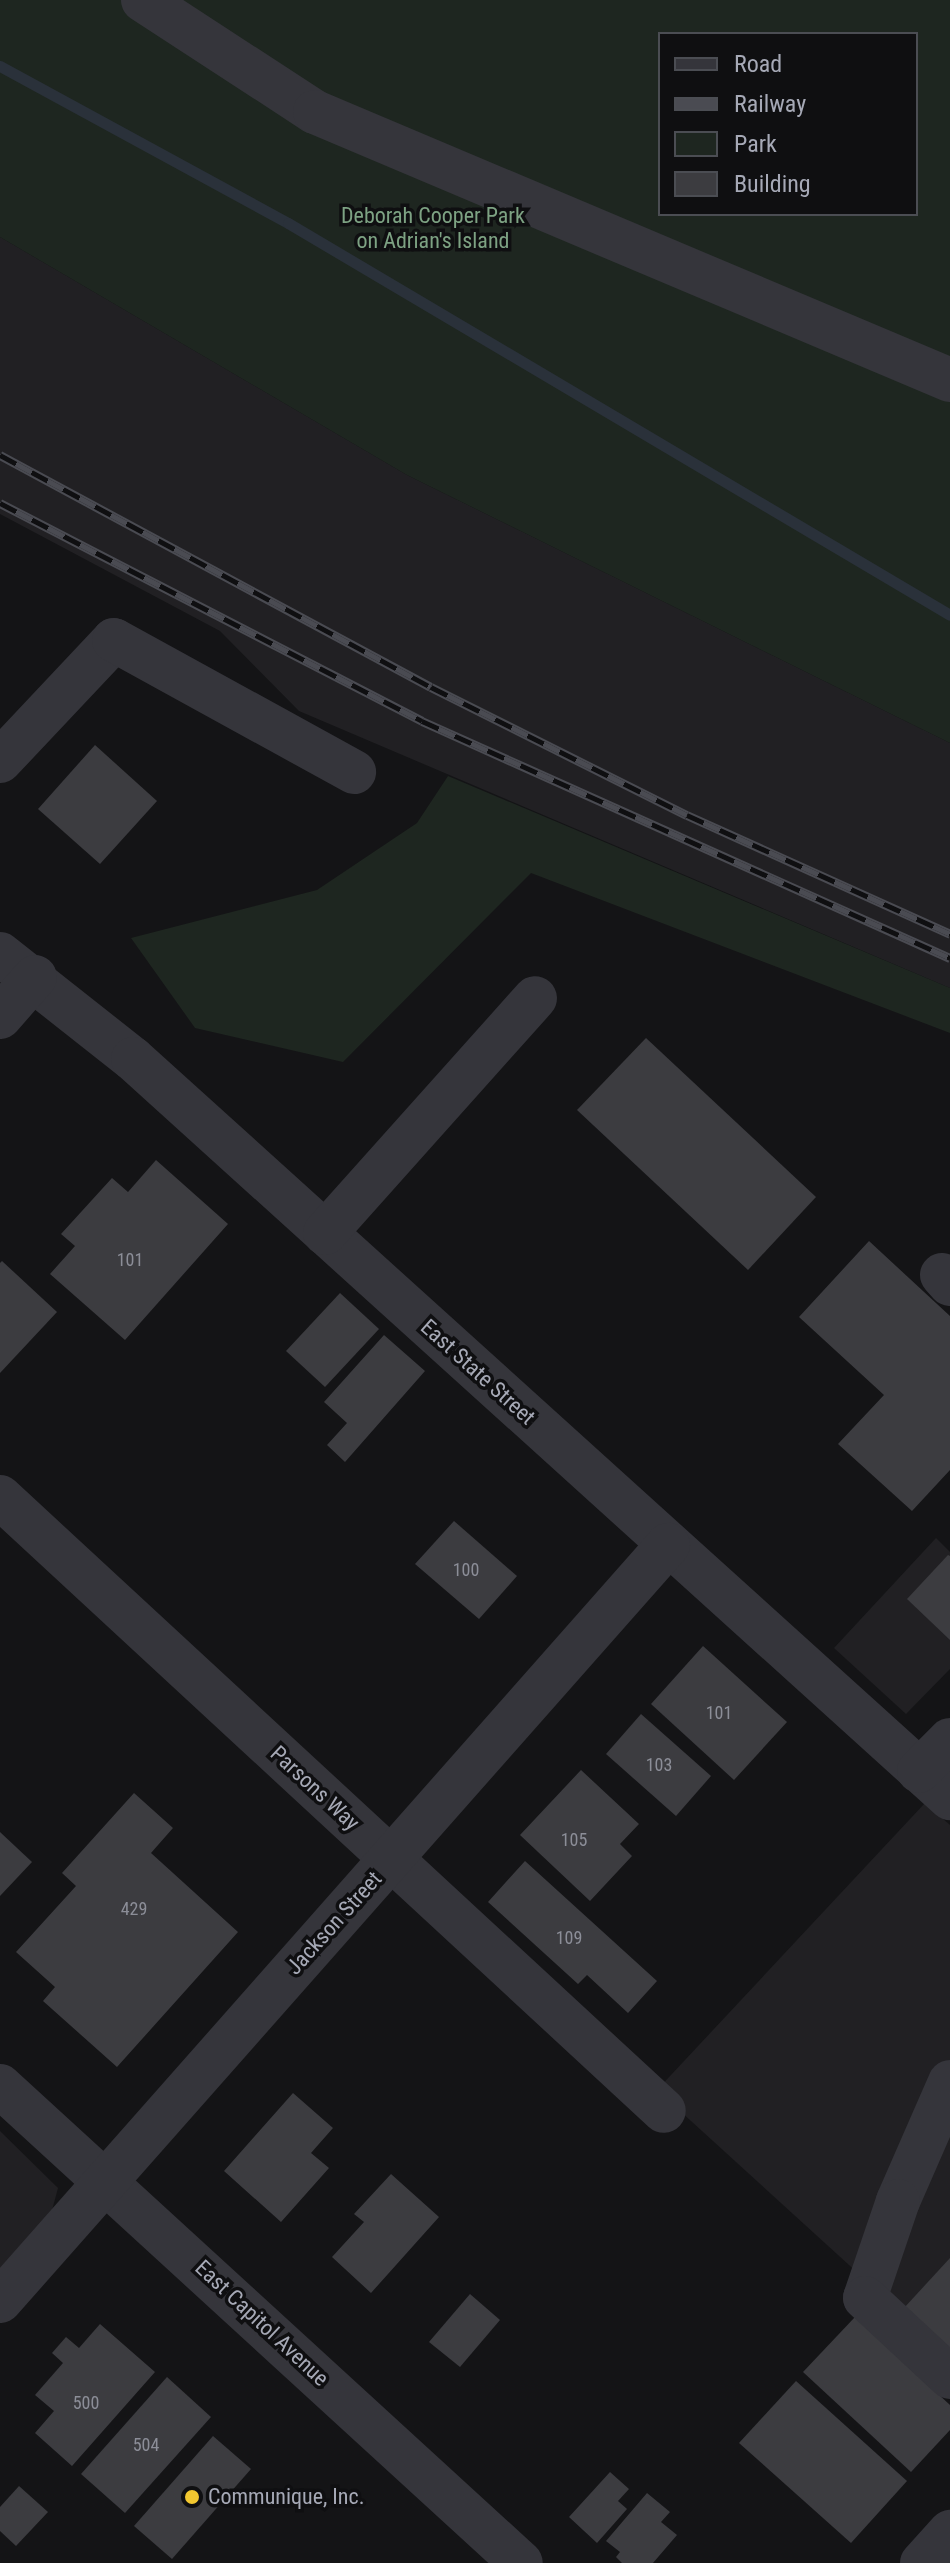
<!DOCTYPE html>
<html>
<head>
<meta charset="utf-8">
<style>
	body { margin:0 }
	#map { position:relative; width:950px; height:2563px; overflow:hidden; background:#141416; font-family:"Roboto Condensed",sans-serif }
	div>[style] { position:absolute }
	.built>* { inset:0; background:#212023 }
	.green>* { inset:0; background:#1e2620 }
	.stream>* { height:11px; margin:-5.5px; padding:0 5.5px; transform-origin:5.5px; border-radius:5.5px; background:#2a313a }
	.building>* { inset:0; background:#3c3c40 }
	.minor>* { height:44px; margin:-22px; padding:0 22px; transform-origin:22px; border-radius:22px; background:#35353b }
	.rail>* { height:9px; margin-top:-4.5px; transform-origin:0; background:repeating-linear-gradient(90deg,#0f0f11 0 18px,#4a4b52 0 36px); box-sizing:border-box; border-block:2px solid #4a4b52 }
	.dots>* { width:22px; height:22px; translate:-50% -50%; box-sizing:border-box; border:4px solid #0f0f11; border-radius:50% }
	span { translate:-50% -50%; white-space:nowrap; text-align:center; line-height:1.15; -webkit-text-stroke:7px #0f0f11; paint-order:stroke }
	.number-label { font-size:18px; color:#8c8e98 }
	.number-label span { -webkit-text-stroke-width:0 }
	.park-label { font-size:22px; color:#7da283 }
	.street-label { font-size:22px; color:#a6a9b6 }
	.poi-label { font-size:22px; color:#a6a9b6 }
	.left { translate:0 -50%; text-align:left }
	.legend { position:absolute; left:658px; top:32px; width:260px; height:184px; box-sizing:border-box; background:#0f0f11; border:2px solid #4b4d53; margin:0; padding:10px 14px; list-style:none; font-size:24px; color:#a6a9b6 }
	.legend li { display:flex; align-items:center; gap:16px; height:40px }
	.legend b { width:40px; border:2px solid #4b4d53 }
</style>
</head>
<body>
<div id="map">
	<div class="built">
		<div style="clip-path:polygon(0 237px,407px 475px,950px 743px,950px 988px,299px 711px,220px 631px,0 514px)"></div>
		<div style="clip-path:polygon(936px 1538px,950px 1552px,950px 1669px,906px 1714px,834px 1648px)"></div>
		<div style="clip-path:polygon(925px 1803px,950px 1825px,950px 2357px,657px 2090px)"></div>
		<div style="clip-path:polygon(0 2131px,58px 2188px,51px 2214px,0 2270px)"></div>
	</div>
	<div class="green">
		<div style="clip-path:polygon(evenodd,0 0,950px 0,950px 743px,407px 475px,0 237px,0 0,660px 34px,916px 34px,916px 214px,660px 214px,660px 34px)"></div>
		<div style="clip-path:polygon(448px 776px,950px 988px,950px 1033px,531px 873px,343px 1062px,195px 1028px,131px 938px,317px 890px,417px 823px)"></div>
	</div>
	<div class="stream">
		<div style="left:0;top:66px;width:328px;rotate:28.6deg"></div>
		<div style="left:288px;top:223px;width:769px;rotate:30.63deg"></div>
	</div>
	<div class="building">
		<div style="clip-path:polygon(95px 745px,157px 801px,100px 864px,38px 809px)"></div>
		<div style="clip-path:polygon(646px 1038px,816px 1197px,748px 1270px,577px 1110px)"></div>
		<div style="clip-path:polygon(156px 1160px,228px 1224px,125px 1340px,50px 1274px,75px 1246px,61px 1234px,112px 1178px,128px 1192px)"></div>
		<div style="clip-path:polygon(869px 1241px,950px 1316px,950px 1470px,912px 1511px,838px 1444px,884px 1395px,799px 1317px)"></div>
		<div style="clip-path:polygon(2px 1261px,57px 1312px,0 1373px,0 1263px)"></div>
		<div style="clip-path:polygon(340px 1293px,379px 1329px,325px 1387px,286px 1351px)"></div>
		<div style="clip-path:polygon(384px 1335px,425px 1371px,345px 1462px,327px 1445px,347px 1423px,324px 1402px)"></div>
		<div style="clip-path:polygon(454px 1521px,517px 1576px,479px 1619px,415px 1564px)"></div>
		<div style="clip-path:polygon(948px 1555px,950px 1556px,950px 1640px,907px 1599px)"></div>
		<div style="clip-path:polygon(703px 1646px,787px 1722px,734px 1780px,651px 1704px)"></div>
		<div style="clip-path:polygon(641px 1714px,711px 1776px,676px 1816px,606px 1754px)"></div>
		<div style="clip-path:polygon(581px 1770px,639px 1824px,620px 1844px,632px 1856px,590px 1901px,520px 1835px)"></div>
		<div style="clip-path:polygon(134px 1793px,173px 1828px,151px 1853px,238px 1932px,117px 2067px,43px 2001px,55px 1987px,16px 1952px,76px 1886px,62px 1873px)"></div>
		<div style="clip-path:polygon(0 1832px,32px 1862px,0 1896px)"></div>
		<div style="clip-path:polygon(525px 1861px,657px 1981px,628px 2013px,587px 1975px,578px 1984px,488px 1902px)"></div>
		<div style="clip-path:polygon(293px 2093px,333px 2128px,311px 2153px,329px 2168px,281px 2222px,224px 2171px)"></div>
		<div style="clip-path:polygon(391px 2174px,439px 2217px,371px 2293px,332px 2257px,364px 2222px,354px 2214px)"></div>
		<div style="clip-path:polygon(950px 2258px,950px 2350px,904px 2308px)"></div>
		<div style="clip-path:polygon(470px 2294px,500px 2320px,460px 2367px,429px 2342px)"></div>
		<div style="clip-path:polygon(855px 2317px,950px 2405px,950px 2430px,911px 2472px,803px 2372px)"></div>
		<div style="clip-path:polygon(100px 2324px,155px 2372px,72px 2466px,35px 2433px,54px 2411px,35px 2395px,63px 2363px,52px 2353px,66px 2337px,79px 2348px)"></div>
		<div style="clip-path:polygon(167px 2377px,211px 2417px,125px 2513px,81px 2474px)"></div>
		<div style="clip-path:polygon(796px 2381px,907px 2481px,851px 2543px,739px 2443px)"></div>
		<div style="clip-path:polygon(213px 2436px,251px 2469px,172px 2559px,134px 2526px)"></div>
		<div style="clip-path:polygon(610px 2472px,629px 2489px,618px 2501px,627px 2509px,597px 2543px,569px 2517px)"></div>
		<div style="clip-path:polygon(19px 2486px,48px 2512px,16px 2546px,0 2531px,0 2507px)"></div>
		<div style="clip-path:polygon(647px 2493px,670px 2512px,661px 2522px,677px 2535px,653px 2563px,622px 2563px,616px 2557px,620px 2552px,606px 2541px)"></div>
	</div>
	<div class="minor">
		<div style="left:143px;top:0;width:205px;rotate:33.1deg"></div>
		<div style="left:315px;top:112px;width:689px;rotate:22.88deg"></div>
		<div style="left:0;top:761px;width:166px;rotate:-46.7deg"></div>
		<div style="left:114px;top:640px;width:274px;rotate:28.8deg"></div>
		<div style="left:0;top:954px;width:169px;rotate:38.3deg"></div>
		<div style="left:133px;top:1059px;width:1102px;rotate:42.13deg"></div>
		<div style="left:0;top:1017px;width:53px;rotate:-48.8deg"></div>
		<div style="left:325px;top:1233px;width:315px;rotate:-48.2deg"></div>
		<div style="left:942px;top:1275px;width:12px;rotate:48deg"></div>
		<div style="left:0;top:1497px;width:904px;rotate:42.76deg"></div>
		<div style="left:919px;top:1771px;width:44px;rotate:-45deg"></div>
		<div style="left:950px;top:2082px;width:130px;rotate:113.6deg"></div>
		<div style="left:898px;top:2201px;width:102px;rotate:108.8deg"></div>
		<div style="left:865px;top:2298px;width:116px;rotate:42.9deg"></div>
		<div style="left:0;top:2086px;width:706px;rotate:42.48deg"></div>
		<div style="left:0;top:2301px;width:1009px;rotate:-48.54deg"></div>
		<div style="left:922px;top:2563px;width:42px;rotate:-47.9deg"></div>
	</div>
	<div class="rail">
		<div style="left:0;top:455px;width:489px;rotate:28.3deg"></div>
		<div style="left:431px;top:687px;width:286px;rotate:26.6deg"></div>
		<div style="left:687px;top:815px;width:289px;rotate:24.3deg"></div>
		<div style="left:0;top:503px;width:475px;rotate:27.3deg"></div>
		<div style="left:422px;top:721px;width:579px;rotate:24.17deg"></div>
	</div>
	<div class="dots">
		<div style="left:192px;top:2497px;background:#f2c730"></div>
	</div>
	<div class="number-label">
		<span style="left:130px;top:1260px">101</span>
		<span style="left:466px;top:1570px">100</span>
		<span style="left:719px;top:1713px">101</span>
		<span style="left:659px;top:1765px">103</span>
		<span style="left:574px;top:1840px">105</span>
		<span style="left:134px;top:1909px">429</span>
		<span style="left:569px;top:1938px">109</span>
		<span style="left:86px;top:2403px">500</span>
		<span style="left:146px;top:2445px">504</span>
	</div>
	<div class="park-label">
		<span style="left:433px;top:228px">Deborah Cooper Park<br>on Adrian's Island</span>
	</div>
	<div class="street-label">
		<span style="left:478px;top:1372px;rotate:42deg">East State Street</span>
		<span style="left:315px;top:1788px;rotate:43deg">Parsons Way</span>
		<span style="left:334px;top:1923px;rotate:-48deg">Jackson Street</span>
		<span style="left:262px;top:2323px;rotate:43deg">East Capitol Avenue</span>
	</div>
	<div class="poi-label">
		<span class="left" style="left:208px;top:2497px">Communique, Inc.</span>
	</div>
	<ul class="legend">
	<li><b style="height:10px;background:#35353b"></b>Road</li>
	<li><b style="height:10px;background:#4a4b52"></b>Railway</li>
	<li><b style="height:22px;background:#1e2620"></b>Park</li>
	<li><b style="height:22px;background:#3c3c40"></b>Building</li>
	</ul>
</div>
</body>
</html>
